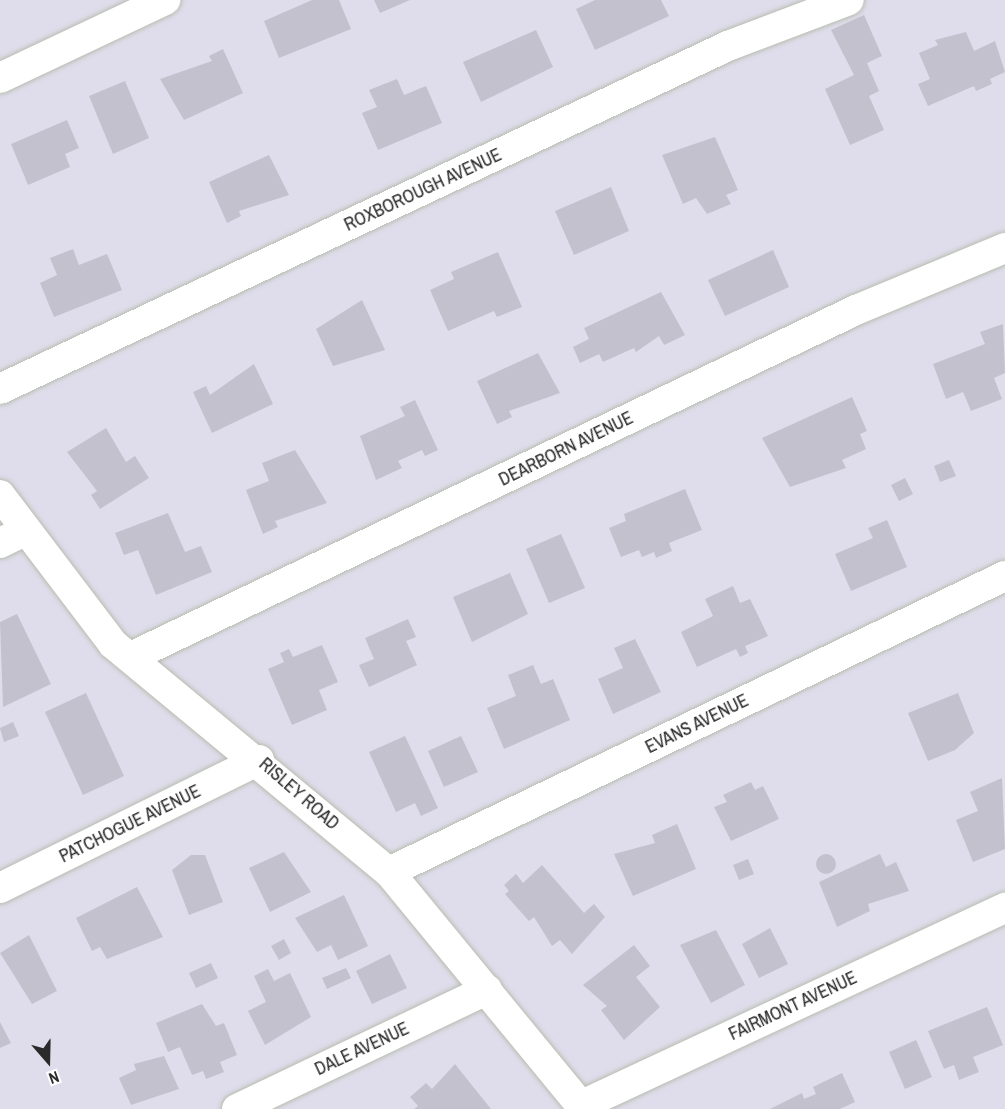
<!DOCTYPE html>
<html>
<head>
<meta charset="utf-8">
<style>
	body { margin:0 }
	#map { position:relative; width:1005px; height:1109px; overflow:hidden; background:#dfddeb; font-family:"Archivo Narrow",sans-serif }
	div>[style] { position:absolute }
	.building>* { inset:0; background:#c4c1ce }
	.round { border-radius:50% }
	.roads { filter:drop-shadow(0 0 2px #b8bdb0) drop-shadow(0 0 2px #b8bdb0) }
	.minor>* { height:30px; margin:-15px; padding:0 15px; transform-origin:15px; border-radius:15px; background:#fff }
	span { translate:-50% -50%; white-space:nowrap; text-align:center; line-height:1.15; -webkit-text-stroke:5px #fff; paint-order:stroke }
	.street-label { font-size:18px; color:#2a2a2a }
	.north { position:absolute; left:18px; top:1031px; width:60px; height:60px; -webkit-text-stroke:4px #fff; paint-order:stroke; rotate:160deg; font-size:16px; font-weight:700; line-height:24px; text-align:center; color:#2a2a2a }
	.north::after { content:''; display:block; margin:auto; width:21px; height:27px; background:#2a2a2a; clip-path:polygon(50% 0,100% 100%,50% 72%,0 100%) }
</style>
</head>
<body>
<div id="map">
	<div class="building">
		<div style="clip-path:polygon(339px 0,351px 29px,279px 58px,264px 21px,312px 0)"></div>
		<div style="clip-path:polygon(374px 0,410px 0,380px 13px)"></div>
		<div style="clip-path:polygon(595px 0,661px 0,669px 16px,595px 50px,576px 9px)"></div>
		<div style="clip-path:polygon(864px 15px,882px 56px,867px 63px,879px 91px,869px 96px,884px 130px,850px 145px,825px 89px,854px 75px,831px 30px)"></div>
		<div style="clip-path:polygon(536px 30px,553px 67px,481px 102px,463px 62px)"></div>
		<div style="clip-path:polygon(966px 32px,974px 51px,995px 41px,1005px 72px,990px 79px,992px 84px,976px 91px,974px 86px,928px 106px,918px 84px,930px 79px,919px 53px,938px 45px,935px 40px)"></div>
		<div style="clip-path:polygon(223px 49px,243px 93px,184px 120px,160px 79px,212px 61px,209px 56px)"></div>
		<div style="clip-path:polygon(397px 79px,404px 95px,426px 86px,442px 123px,378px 150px,362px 113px,377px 107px,369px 90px)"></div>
		<div style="clip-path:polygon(125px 81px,149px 138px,113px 154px,89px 96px)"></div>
		<div style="clip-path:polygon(67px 120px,79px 148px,65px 154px,70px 167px,28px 185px,11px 144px)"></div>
		<div style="clip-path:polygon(715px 137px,738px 190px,726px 195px,731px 204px,707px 214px,696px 198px,683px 204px,662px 155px)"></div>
		<div style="clip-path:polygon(269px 155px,289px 195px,239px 211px,241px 216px,227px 223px,209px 182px)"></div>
		<div style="clip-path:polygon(611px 187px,629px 231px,574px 255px,555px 211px)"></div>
		<div style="clip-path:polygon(73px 249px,79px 265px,107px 254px,122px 290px,54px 317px,40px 283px,57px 275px,50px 258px)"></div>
		<div style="clip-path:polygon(773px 250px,789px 287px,725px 316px,708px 280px)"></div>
		<div style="clip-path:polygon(498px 252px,522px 307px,497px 317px,494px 311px,448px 331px,430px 290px,454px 279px,451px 272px)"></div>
		<div style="clip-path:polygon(661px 292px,685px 335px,664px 345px,659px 336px,636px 352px,634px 348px,603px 362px,599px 354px,580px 363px,573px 347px,589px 339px,584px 328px)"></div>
		<div style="clip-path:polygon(362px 300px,385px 350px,333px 366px,316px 329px)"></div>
		<div style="clip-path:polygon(1003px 324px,1005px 373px,994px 378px,1002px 399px,971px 411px,963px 392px,946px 399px,933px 364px,985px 344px,980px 332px)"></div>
		<div style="clip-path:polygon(538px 353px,560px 393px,509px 411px,512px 417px,497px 424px,477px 381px)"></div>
		<div style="clip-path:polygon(254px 364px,273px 404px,212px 433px,193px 392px,206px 386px,210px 395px)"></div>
		<div style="clip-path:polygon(852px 397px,867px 431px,860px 434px,866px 449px,842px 460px,846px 468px,790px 487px,762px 438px)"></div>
		<div style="clip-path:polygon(415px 400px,438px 450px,425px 456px,422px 450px,398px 461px,402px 468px,376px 480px,360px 436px,405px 416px,400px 407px)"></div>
		<div style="clip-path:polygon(106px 428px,126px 462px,135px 456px,149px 478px,100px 509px,91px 495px,97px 491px,67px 452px)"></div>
		<div style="clip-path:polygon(295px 450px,327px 503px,275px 521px,278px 527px,263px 534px,246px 490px,269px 481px,262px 463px)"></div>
		<div style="clip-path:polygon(949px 460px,956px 476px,940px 482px,934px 466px)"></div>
		<div style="clip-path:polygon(905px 478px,913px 494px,899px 501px,891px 485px)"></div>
		<div style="clip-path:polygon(685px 489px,702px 530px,669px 543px,672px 551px,656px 558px,654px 552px,642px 557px,639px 550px,621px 557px,609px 528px,626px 521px,624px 514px)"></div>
		<div style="clip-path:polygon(168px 513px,185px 552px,201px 546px,212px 572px,156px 595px,138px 550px,124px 555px,115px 533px)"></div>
		<div style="clip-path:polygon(887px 520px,907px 567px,851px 591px,835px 554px,873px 538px,868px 528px)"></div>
		<div style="clip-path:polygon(561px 534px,585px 588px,549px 603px,526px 549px)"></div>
		<div style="clip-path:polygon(510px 573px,528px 614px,472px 642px,453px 597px)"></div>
		<div style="clip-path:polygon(733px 586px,740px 603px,750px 599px,768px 636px,745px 646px,748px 653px,740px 657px,736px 649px,697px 667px,681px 632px,713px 616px,705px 599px)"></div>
		<div style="clip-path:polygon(17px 614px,51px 684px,3px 707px,0 622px)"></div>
		<div style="clip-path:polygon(408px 619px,416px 637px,406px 641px,417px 665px,369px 687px,359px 665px,374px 659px,365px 638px)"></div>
		<div style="clip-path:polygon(635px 639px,661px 692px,613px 714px,598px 679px,623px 668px,614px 648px)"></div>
		<div style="clip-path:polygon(322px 645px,338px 682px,319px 690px,327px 710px,292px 725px,268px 669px,284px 662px,280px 653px,289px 649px,293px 657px)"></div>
		<div style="clip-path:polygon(533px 665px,541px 684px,553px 679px,570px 720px,504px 749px,487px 708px,516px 696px,508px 675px)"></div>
		<div style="clip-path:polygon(86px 693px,124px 776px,83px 795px,45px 712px)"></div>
		<div style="clip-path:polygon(958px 693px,974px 733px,955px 750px,928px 761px,908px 713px)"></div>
		<div style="clip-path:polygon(13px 722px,19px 736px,4px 742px,0 728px)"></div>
		<div style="clip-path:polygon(405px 736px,438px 808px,421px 816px,415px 803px,396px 812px,369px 752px)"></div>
		<div style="clip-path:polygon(461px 736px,478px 772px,444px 787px,428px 751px)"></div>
		<div style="clip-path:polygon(1002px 778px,1005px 849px,973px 862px,956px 820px,978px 811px,970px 792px)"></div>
		<div style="clip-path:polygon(751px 782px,755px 790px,763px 786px,779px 819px,731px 841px,714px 807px,727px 802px,723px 795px)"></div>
		<div style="clip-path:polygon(677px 824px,696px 869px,633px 896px,614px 854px,655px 843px,652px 835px)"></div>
		<div style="clip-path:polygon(284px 852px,311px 892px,270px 912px,249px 868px)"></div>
		<div style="clip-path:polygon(880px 854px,886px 867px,896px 862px,909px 891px,868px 904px,870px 911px,837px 927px,819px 882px)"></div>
		<div class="round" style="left:816px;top:854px;width:20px;height:20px"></div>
		<div style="clip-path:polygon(191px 855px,205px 855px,223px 902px,189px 915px,172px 870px)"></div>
		<div style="clip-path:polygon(748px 859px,754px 874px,739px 880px,733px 865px)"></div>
		<div style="clip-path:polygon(542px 865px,584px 913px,594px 904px,605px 917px,572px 954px,560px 940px,552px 946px,534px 917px,529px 921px,505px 894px,509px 891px,504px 885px,516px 874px,523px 883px)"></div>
		<div style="clip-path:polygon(137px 887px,163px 937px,107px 959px,100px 947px,92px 951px,76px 918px)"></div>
		<div style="clip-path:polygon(344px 895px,368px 946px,338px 960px,331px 945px,317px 952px,295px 918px)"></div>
		<div style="clip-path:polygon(770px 928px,788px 964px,759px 978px,742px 944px)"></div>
		<div style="clip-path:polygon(716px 930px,745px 985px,711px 1003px,680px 945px)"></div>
		<div style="clip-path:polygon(29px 935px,57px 991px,32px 1004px,0 953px)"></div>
		<div style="clip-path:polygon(284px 939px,291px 953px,279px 960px,271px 946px)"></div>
		<div style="clip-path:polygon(634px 945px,650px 966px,636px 977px,660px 1007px,624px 1040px,601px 1010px,607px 1006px,583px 985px)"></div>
		<div style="clip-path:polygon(390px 954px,407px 988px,372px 1004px,356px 971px)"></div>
		<div style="clip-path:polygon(211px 963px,218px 978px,196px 988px,189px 973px)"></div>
		<div style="clip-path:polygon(346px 968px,351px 978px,327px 989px,322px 978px)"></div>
		<div style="clip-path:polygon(268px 969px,274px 981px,290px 973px,311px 1017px,265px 1045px,248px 1011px,266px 1002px,254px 976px)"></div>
		<div style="clip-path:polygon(202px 1004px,216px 1026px,224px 1023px,237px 1055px,220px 1062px,224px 1072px,206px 1079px,203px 1071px,192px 1075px,180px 1047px,168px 1052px,156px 1023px)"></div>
		<div style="clip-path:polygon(987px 1007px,1003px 1045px,973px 1057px,979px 1072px,959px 1080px,954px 1065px,944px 1069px,928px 1031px)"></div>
		<div style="clip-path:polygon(0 1022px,11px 1043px,0 1048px)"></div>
		<div style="clip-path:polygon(916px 1040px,932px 1077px,905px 1089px,889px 1052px)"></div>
		<div style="clip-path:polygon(164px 1056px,179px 1089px,131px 1105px,119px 1078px,136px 1070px,134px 1064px)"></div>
		<div style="clip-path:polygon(455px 1064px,491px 1109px,414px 1109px,418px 1106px,410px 1097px,426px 1083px,432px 1089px)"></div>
		<div style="clip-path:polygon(842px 1073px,855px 1102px,840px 1109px,770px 1109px,802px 1093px,804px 1099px,816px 1094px,813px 1087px)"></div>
	</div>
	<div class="roads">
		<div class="minor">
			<div style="left:0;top:78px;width:183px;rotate:-25.3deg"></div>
			<div style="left:0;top:389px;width:805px;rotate:-25.23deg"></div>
			<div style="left:728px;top:46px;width:129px;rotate:-20.8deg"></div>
			<div style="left:0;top:495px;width:187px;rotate:52.8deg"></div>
			<div style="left:113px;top:644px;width:358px;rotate:39.6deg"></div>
			<div style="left:389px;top:872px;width:307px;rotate:50.6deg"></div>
			<div style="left:0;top:543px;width:28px;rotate:-26deg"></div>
			<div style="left:131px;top:657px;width:804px;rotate:-25.58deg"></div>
			<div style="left:856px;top:310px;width:161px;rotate:-22.6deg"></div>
			<div style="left:389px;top:872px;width:683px;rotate:-25.67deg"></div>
			<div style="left:0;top:888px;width:289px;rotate:-26.3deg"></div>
			<div style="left:582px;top:1105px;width:467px;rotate:-25deg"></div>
			<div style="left:237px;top:1109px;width:277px;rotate:-25.5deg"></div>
		</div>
	</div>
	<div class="street-label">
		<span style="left:423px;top:190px;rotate:-25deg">ROXBOROUGH AVENUE</span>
		<span style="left:566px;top:449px;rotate:-26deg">DEARBORN AVENUE</span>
		<span style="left:697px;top:724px;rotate:-26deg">EVANS AVENUE</span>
		<span style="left:299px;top:794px;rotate:41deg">RISLEY ROAD</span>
		<span style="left:130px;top:824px;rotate:-26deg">PATCHOGUE AVENUE</span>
		<span style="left:793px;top:1006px;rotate:-25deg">FAIRMONT AVENUE</span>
		<span style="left:362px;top:1049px;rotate:-25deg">DALE AVENUE</span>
	</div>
	<div class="north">N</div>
</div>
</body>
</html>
